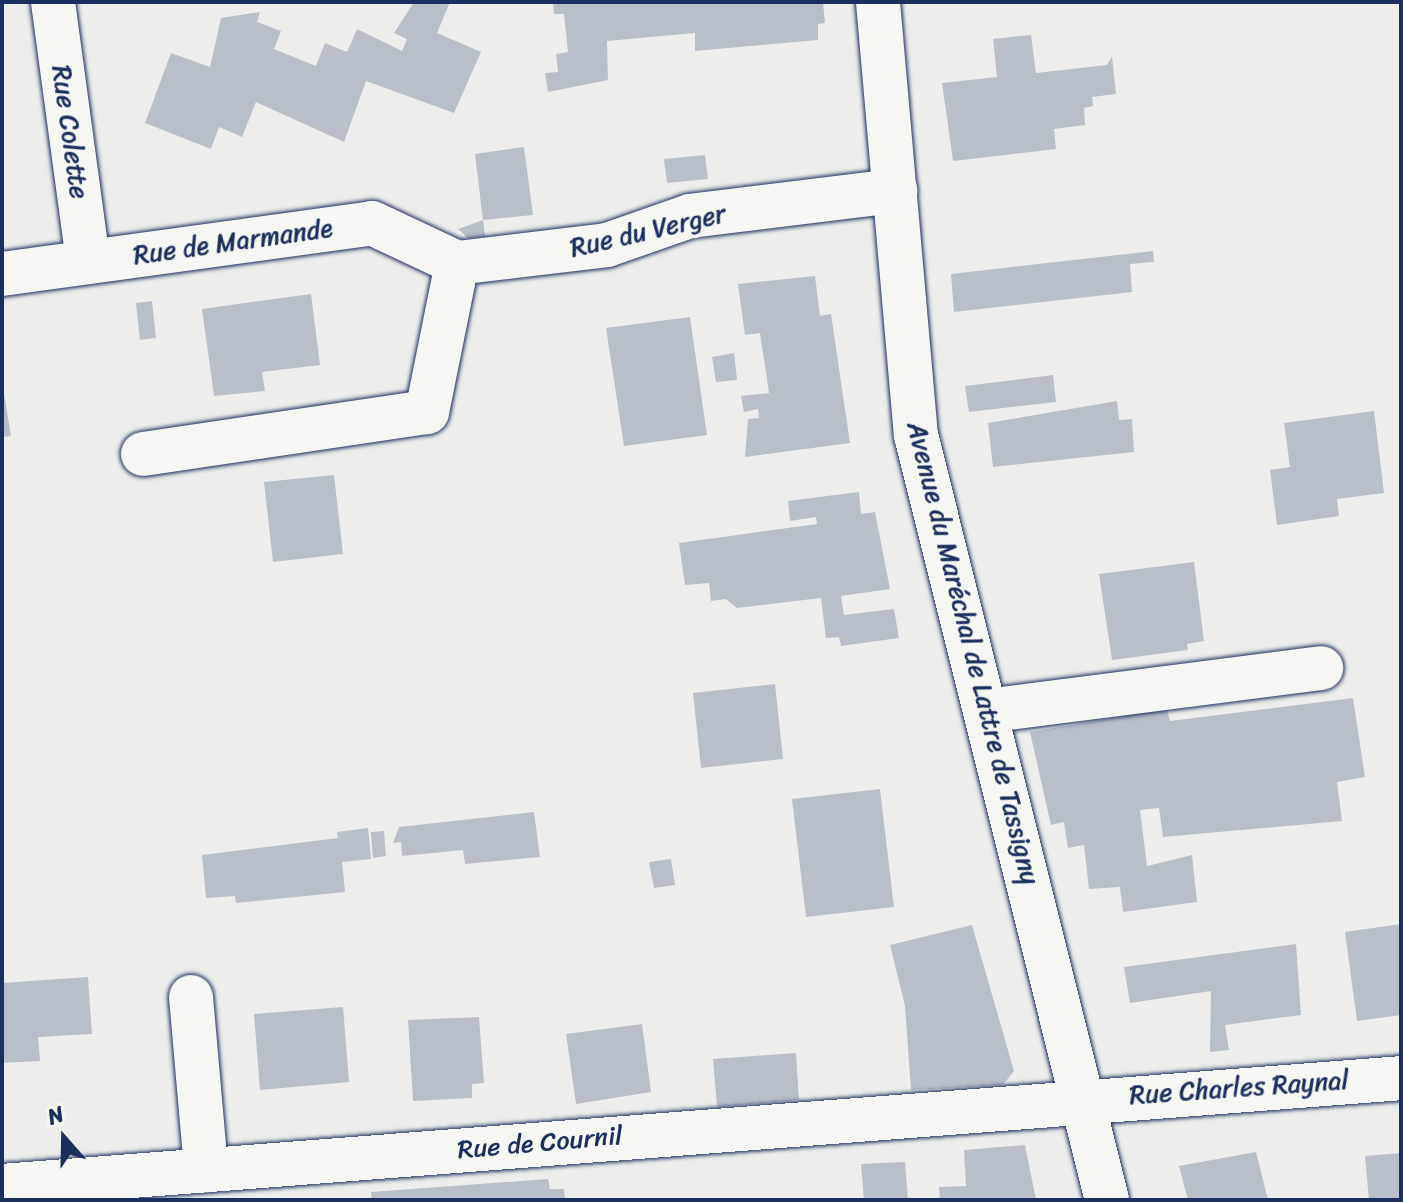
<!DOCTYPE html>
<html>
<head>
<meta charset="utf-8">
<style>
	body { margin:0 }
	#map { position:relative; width:1403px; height:1202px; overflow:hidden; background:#edeeec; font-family:Sriracha,sans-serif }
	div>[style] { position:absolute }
	.building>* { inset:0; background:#b9bfc8 }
	.roads { filter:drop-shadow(0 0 2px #1b2f5e) drop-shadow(0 0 2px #1b2f5e) }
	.minor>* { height:44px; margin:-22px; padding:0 22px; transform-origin:22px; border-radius:22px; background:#f6f6f2 }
	.major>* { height:44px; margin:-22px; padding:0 22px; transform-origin:22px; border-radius:22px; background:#f6f6f2 }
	span { translate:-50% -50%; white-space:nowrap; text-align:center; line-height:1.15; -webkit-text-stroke:7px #f6f6f2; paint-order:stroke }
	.street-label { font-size:26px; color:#1b2f5e }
	.frame { position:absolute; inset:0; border:4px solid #1b2f5e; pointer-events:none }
	.north { position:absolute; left:24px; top:1098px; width:80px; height:80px; -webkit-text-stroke:6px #f6f6f2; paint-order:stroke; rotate:340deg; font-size:22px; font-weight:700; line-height:32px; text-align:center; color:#1b2f5e }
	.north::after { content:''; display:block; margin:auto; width:28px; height:36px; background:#1b2f5e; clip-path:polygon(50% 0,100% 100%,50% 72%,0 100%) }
</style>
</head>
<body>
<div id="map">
	<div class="building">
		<div style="clip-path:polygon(414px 2px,450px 2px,437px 33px,481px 52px,454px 113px,366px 81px,344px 142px,256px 102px,242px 137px,219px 127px,211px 149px,145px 123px,171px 53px,210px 67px,221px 18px,260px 12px,257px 22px,281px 31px,274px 49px,316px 66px,325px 43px,347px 52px,357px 29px,402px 51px,407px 39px,394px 33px)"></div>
		<div style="clip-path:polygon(553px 2px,823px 2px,825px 23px,818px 24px,818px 40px,695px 51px,695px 33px,607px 41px,608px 80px,548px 92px,545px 73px,558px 72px,556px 54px,568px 52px,564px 14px,554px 14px)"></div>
		<div style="clip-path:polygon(1031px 35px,1036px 73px,1107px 65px,1112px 56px,1116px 94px,1092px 97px,1093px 106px,1084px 108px,1085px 125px,1054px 129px,1056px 149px,953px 161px,942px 83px,997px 77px,993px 39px)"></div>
		<div style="clip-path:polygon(524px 147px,533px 215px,483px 220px,475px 154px)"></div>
		<div style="clip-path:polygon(705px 155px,708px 179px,667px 183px,664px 159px)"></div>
		<div style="clip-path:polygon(483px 220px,485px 236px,468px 238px,458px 229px)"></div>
		<div style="clip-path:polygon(1153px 251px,1154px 262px,1130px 264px,1132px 292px,954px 312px,951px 274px)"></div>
		<div style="clip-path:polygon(815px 276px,820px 316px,831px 314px,850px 443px,745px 457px,748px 419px,759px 418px,758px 409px,744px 412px,741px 396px,769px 393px,760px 333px,745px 335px,738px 284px)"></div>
		<div style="clip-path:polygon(311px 294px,320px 365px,262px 372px,265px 391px,214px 396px,202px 309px)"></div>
		<div style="clip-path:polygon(152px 301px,156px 338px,140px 340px,136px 303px)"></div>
		<div style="clip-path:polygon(690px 317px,707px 435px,624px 446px,606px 328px)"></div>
		<div style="clip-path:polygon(734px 353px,737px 380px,716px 382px,712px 357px)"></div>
		<div style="clip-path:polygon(1053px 375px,1056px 402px,969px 412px,965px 386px)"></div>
		<div style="clip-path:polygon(2px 381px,11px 436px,2px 437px)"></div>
		<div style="clip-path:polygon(1117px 401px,1119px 420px,1132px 419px,1134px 452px,993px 467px,988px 423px)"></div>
		<div style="clip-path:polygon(1374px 411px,1384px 493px,1337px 499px,1339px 516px,1277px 525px,1270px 470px,1290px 467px,1284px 423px)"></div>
		<div style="clip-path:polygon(334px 475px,343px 554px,273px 562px,264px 482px)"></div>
		<div style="clip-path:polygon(859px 492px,861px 514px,875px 512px,890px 589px,841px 596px,844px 615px,894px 609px,899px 638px,841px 646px,839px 637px,826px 638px,821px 598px,737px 608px,726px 599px,711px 601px,709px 583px,685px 585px,679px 543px,817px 524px,816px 517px,790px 521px,788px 501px)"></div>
		<div style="clip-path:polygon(1194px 562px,1204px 641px,1187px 644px,1188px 650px,1112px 660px,1099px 574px)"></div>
		<div style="clip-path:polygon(775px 684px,783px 759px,701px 768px,693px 693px)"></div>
		<div style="clip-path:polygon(1353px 698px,1365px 777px,1337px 782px,1342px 821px,1163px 837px,1159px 808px,1140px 810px,1147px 866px,1192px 855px,1197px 902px,1123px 912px,1120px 887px,1089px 889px,1084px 845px,1068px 848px,1064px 822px,1051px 825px,1030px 732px,1167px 709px,1170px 721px)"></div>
		<div style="clip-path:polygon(880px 789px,894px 907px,806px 917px,792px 799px)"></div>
		<div style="clip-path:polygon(534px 812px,540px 857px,465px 864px,463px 850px,402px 856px,401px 842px,393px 843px,399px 827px)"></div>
		<div style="clip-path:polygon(368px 828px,371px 859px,342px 862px,345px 892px,236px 903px,235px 896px,206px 898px,202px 855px,338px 838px,337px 832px)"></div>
		<div style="clip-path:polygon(384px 831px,386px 856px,373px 858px,371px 832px)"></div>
		<div style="clip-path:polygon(671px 859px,675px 885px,654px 888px,649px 862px)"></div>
		<div style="clip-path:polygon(1401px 924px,1401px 1015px,1357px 1021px,1345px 932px)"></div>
		<div style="clip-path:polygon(972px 925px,1014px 1071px,1003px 1085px,911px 1090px,905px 1006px,890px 945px)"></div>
		<div style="clip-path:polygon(1296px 944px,1301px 1015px,1225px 1025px,1229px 1050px,1210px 1052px,1211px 991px,1130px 1003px,1124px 967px)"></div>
		<div style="clip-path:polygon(88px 977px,92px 1034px,38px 1037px,40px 1061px,2px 1063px,2px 983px)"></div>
		<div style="clip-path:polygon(343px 1007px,349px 1082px,260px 1090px,254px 1014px)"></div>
		<div style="clip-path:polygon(479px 1017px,484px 1083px,472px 1084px,472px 1098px,413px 1101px,408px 1020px)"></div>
		<div style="clip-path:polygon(642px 1024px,651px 1092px,576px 1104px,566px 1034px)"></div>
		<div style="clip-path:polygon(796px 1053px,799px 1100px,717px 1107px,713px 1059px)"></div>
		<div style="clip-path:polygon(1025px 1145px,1036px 1200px,940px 1200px,939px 1187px,966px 1186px,964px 1150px)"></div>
		<div style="clip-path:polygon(1256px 1152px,1268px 1200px,1188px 1200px,1179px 1166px)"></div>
		<div style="clip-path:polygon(1401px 1153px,1401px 1200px,1369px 1200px,1365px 1156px)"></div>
		<div style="clip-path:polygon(905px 1162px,908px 1200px,864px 1200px,861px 1164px)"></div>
		<div style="clip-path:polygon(548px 1179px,550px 1189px,564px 1189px,565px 1200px,372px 1200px,371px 1192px)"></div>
	</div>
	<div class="roads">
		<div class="minor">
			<div style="left:53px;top:2px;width:262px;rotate:82.3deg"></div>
			<div style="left:2px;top:274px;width:373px;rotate:-7.8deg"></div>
			<div style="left:372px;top:223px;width:94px;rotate:25.2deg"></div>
			<div style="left:143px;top:454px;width:287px;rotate:-8.4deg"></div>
			<div style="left:427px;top:412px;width:152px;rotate:-78.6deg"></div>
			<div style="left:457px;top:263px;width:151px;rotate:-6.8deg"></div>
			<div style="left:607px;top:245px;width:88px;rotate:-19.3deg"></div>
			<div style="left:690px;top:216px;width:207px;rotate:-7deg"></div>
			<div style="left:986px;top:711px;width:338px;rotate:-7.3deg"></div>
			<div style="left:191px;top:997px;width:174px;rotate:85deg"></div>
			<div style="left:2px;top:1186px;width:1403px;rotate:-4.41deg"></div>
		</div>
		<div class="major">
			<div style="left:878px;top:2px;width:435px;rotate:85deg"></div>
			<div style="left:916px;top:435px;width:788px;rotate:75.98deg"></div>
		</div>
	</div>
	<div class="street-label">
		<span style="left:70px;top:132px;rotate:82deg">Rue Colette</span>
		<span style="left:648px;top:231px;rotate:-13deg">Rue du Verger</span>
		<span style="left:233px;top:242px;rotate:-8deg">Rue de Marmande</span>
		<span style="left:973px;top:653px;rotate:76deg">Avenue du Maréchal de Lattre de Tassigny</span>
		<span style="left:1239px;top:1088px;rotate:-4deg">Rue Charles Raynal</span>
		<span style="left:540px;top:1143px;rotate:-5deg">Rue de Cournil</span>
	</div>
	<div class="frame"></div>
	<div class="north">N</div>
</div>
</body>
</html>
